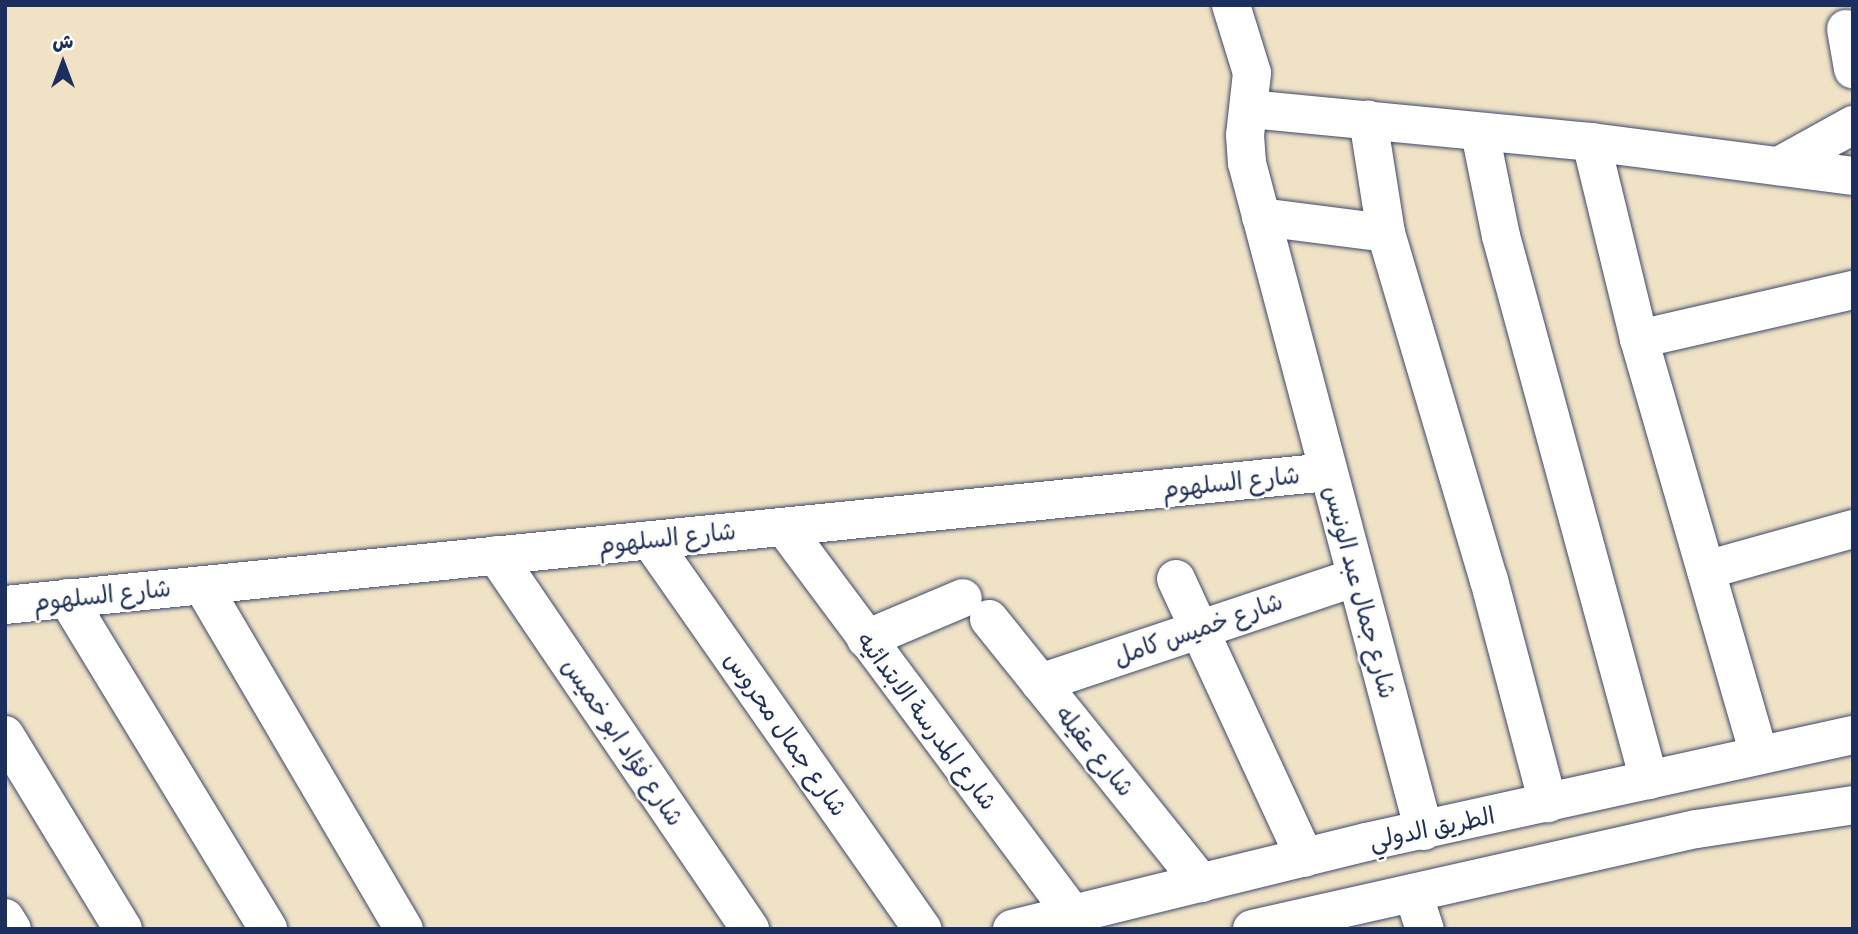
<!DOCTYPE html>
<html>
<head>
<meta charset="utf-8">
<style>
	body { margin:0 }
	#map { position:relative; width:1858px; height:934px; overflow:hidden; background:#f0e2c5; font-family:Itim,"Playpen Sans Arabic",sans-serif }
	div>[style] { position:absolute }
	.roads { filter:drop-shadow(0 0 2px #3b4a6d) drop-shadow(0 0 2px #3b4a6d) }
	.minor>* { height:38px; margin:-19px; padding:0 19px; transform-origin:19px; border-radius:19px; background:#fff }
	span { translate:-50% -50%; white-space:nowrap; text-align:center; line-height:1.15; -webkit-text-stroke:5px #fdfcf7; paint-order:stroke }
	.street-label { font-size:24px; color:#1b2f5e }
	.frame { position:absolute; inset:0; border:7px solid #1b2f5e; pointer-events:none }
	.north { position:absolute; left:28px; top:28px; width:70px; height:70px; -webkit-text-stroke:5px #fdfcf7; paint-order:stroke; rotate:0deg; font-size:19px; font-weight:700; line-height:28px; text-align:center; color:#1b2f5e }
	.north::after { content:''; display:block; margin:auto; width:24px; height:32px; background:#1b2f5e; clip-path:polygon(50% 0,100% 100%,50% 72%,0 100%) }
</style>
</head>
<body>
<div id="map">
	<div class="roads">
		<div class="minor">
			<div style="left:1231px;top:5px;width:71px;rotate:72.8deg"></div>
			<div style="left:1252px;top:73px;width:62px;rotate:96.4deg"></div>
			<div style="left:1245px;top:135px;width:28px;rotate:86deg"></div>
			<div style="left:1247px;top:163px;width:691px;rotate:75.16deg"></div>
			<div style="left:1846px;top:29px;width:41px;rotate:80.1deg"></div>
			<div style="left:1249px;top:109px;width:344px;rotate:5.5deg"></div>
			<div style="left:1591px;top:142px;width:264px;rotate:7.4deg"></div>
			<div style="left:1480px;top:133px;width:105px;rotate:78.5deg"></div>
			<div style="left:1501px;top:236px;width:564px;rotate:74.78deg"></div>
			<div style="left:1591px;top:142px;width:203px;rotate:76.3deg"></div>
			<div style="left:1639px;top:339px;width:433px;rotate:73.9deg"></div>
			<div style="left:1779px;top:166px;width:85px;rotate:-29deg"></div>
			<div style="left:1261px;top:217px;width:126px;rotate:7.3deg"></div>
			<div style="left:1386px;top:233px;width:115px;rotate:-99deg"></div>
			<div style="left:1386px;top:233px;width:362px;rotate:73.5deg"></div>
			<div style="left:1489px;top:580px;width:231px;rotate:75.2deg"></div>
			<div style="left:1639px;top:339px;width:220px;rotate:-12.9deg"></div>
			<div style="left:784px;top:527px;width:482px;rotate:53.3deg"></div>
			<div style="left:650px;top:540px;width:475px;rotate:55deg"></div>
			<div style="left:496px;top:555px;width:452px;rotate:55.8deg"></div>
			<div style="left:1706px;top:570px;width:153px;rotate:-15.6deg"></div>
			<div style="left:1176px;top:579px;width:307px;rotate:65.2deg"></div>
			<div style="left:202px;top:585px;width:399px;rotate:59.6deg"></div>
			<div style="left:67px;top:598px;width:387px;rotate:58.7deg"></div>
			<div style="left:5px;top:605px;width:1330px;rotate:-5.74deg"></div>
			<div style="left:989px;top:619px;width:339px;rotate:51.2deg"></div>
			<div style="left:866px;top:639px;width:105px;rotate:-22.9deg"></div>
			<div style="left:1040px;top:683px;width:333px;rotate:-18.5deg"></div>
			<div style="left:5px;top:735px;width:227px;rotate:58.7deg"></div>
			<div style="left:1413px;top:893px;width:38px;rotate:72deg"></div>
			<div style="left:5px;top:918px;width:13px;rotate:58deg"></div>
			<div style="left:1012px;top:929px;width:365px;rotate:-13.8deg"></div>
			<div style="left:1366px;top:842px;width:499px;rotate:-12.4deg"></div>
			<div style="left:1252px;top:929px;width:456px;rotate:-12.7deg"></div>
			<div style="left:1697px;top:829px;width:158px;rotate:-8.7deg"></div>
		</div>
	</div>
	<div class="street-label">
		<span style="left:1231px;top:482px;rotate:-6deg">شارع السلهوم</span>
		<span style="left:667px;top:538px;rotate:-6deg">شارع السلهوم</span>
		<span style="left:1360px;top:592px;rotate:75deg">شارع جمال عبد الونيس</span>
		<span style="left:102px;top:595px;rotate:-6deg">شارع السلهوم</span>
		<span style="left:1198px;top:629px;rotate:-19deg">شارع خميس كامل</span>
		<span style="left:927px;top:721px;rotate:53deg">شارع المدرسة الابتدائيه</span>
		<span style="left:786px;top:734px;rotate:55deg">شارع جمال محروس</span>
		<span style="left:623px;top:742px;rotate:56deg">شارع فؤاد ابو خميس</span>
		<span style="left:1095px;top:751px;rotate:51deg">شارع عقيله</span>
		<span style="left:1432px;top:828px;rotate:-12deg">الطريق الدولي</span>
	</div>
	<div class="frame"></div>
	<div class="north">ش</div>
</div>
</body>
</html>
